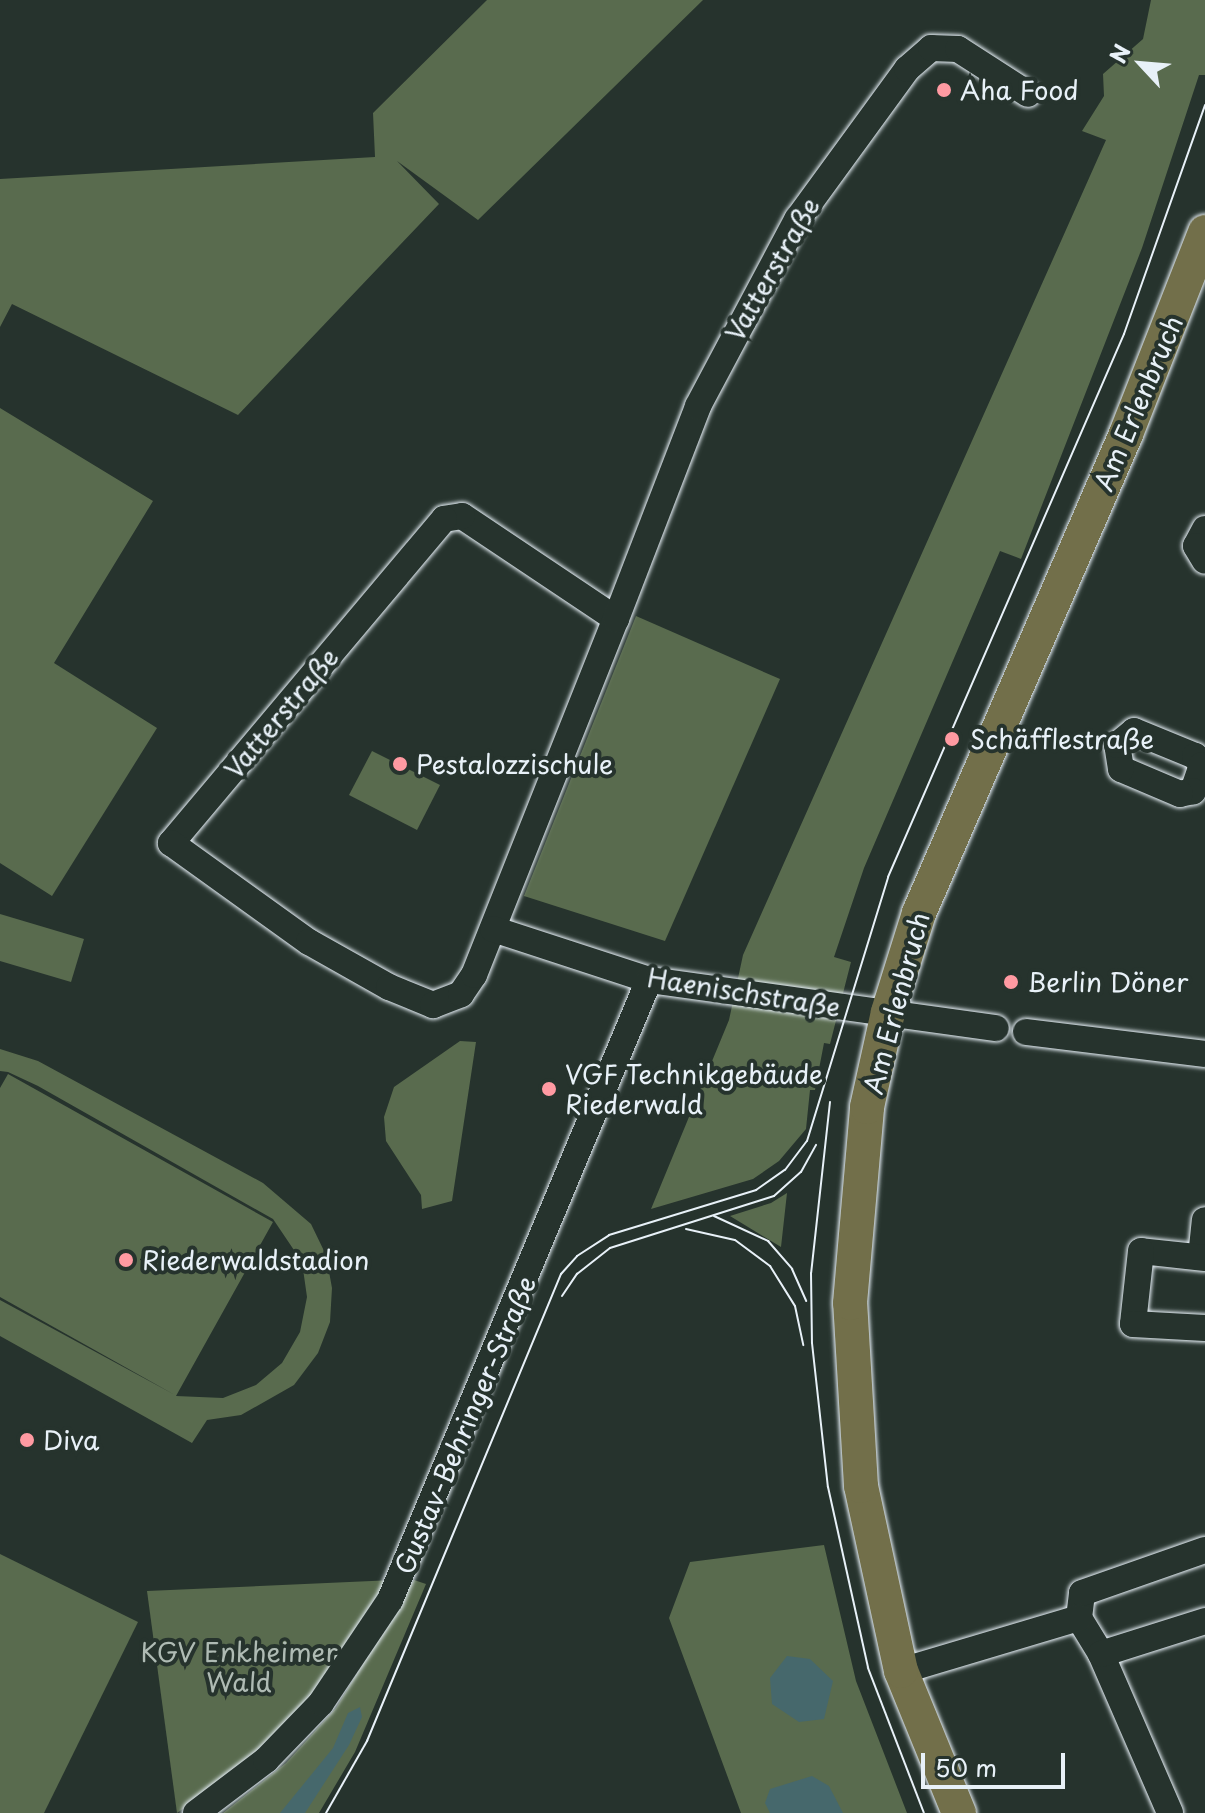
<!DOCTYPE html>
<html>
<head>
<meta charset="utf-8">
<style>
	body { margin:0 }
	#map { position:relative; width:1205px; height:1813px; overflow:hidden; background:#26332d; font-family:"Playpen Sans",sans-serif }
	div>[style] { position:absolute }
	.green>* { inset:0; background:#596b4e }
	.water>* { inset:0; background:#46686c }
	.roads { filter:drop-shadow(0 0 2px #e8f1f8) drop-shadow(0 0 2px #e8f1f8) }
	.minor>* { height:26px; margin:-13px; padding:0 13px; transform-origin:13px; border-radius:13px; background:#26332d }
	.major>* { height:34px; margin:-17px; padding:0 17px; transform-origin:17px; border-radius:17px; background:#726f4a }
	.tram>* { height:2px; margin:-1px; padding:0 1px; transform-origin:1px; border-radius:1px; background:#e8f1f8 }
	.dots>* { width:22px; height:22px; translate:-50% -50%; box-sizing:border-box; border:4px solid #26332d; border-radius:50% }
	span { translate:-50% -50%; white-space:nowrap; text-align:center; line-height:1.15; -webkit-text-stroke:8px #26332d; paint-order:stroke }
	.poi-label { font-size:26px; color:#e8f1f8 }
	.left { translate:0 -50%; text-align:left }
	.street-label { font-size:26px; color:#e8f1f8 }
	.park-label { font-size:26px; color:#afbbb4 }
	.north { position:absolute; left:1101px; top:24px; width:80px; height:80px; -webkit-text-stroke:6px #26332d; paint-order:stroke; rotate:296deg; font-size:22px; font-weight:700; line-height:32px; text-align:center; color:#e8f1f8 }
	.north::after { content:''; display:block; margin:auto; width:28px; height:36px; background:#e8f1f8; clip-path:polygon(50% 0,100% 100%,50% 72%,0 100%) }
	.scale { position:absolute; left:921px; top:1753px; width:144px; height:36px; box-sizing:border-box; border:4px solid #e8f1f8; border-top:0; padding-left:10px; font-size:24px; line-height:28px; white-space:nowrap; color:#e8f1f8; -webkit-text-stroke:6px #26332d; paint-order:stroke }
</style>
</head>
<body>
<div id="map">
	<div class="green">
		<div style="clip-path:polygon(487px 0,703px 0,478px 220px,397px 161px,439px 204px,238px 415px,12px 304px,0 327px,0 179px,375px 157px,373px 113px)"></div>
		<div style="clip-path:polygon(1151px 0,1205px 0,1205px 75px,1199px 75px,1142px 248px,1021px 559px,1000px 551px,864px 868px,834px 957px,851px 962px,830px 1044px,824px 1043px,815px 1090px,810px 1090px,806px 1129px,779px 1161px,753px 1179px,651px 1209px,729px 1020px,743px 955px,1106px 140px,1082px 131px,1104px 96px,1103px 74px,1143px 39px)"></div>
		<div style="clip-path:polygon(0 408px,153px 501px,54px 663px,157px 728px,52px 896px,0 863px)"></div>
		<div style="clip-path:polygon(636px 616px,780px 679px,665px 941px,524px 896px)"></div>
		<div style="clip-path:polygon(372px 751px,440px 785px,417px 830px,349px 795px)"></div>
		<div style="clip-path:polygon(0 914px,84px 939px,71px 982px,0 961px)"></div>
		<div style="clip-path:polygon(460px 1041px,476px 1042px,452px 1201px,422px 1209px,421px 1195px,386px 1141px,384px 1117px,394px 1087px)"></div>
		<div style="clip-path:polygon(0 1049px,38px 1061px,263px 1183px,311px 1224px,326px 1255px,332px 1288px,330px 1322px,318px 1353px,294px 1385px,241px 1415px,207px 1420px,192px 1443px,0 1336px,0 1300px,175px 1395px,0 1297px,0 1088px,8px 1074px,273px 1222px,176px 1396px,223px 1398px,256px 1385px,282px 1363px,300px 1332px,307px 1297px,302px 1262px,273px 1219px,38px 1086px,8px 1072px,0 1071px)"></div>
		<div style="clip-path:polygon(787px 1193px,781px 1247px,730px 1216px,771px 1203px)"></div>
		<div style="clip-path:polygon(824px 1545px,856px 1681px,907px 1813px,741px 1813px,669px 1618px,690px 1562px)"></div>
		<div style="clip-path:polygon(0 1554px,138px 1622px,44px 1813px,0 1813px)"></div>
		<div style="clip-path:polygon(394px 1580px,359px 1641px,271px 1748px,177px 1813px,147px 1591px)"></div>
		<div style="clip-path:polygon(414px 1580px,426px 1584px,355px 1752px,319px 1813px,223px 1813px,286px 1763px,336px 1708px)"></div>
	</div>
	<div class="water">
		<div style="clip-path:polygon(787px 1656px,810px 1659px,833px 1681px,824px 1719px,799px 1722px,772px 1704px,770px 1678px)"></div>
		<div style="clip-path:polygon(360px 1707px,362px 1717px,349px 1745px,305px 1813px,280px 1813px,333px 1748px,348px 1713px)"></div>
		<div style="clip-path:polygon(812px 1776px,829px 1786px,843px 1813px,770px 1813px,765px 1803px,770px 1789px)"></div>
	</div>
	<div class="roads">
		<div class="minor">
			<div style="left:1205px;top:529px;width:19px;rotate:118deg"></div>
			<div style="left:1196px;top:546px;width:17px;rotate:59deg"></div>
			<div style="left:616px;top:619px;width:185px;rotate:-146.2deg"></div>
			<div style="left:462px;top:516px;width:18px;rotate:171deg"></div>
			<div style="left:444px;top:519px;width:424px;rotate:130.1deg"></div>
			<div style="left:171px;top:843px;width:170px;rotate:35.7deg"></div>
			<div style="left:309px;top:942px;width:92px;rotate:29.4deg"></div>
			<div style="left:389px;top:987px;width:48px;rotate:22.2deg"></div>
			<div style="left:433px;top:1005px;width:30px;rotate:-21deg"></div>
			<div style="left:461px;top:994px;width:23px;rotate:-56deg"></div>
			<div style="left:474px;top:975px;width:383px;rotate:-68.3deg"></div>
			<div style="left:616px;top:619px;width:228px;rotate:-68.9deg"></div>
			<div style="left:698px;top:406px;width:211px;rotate:-62deg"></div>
			<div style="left:797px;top:220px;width:187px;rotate:-53.9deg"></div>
			<div style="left:907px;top:69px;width:32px;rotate:-41deg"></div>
			<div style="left:931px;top:48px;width:27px;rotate:2deg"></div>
			<div style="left:958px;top:49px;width:83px;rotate:32.7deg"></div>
			<div style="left:1134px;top:731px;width:66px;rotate:22.3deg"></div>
			<div style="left:1195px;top:756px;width:11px;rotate:52deg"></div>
			<div style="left:1202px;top:765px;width:28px;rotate:109deg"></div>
			<div style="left:1193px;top:791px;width:13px;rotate:167deg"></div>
			<div style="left:1180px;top:794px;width:64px;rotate:-157deg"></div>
			<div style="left:1121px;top:769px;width:24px;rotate:-99deg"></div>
			<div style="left:1117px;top:745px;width:22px;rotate:-39deg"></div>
			<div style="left:493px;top:929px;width:164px;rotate:18.1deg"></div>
			<div style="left:649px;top:980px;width:350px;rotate:7.9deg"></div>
			<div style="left:1026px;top:1032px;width:180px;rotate:7deg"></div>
			<div style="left:1201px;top:1257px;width:37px;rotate:-84deg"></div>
			<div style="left:1205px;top:1258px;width:64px;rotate:-173.8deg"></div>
			<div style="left:1141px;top:1251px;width:73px;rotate:96.3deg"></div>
			<div style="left:1133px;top:1324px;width:72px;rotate:3.2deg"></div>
			<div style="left:1079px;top:1618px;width:42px;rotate:58.6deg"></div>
			<div style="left:1101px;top:1654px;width:173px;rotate:66.5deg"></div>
			<div style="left:1079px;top:1618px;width:25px;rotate:-83deg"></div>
			<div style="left:1082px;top:1593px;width:130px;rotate:-19.3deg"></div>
			<div style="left:1101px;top:1654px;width:109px;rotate:-17.6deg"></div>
			<div style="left:901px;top:1671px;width:186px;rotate:-16.6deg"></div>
			<div style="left:196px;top:1813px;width:88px;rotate:-37.1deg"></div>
			<div style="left:266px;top:1760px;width:79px;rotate:-46deg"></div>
			<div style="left:321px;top:1703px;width:124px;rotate:-56.2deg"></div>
			<div style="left:390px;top:1600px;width:672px;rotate:-67.33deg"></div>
		</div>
		<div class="major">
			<div style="left:959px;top:1813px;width:153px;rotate:-112.2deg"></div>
			<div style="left:901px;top:1671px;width:189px;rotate:-102.2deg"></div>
			<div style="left:861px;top:1486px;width:183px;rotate:-93.4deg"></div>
			<div style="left:850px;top:1303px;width:197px;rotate:-85deg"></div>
			<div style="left:867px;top:1107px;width:97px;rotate:-77.5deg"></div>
			<div style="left:888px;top:1012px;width:104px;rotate:-72.6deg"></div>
			<div style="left:919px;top:913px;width:522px;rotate:-66.63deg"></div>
			<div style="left:1126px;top:434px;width:217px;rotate:-68.6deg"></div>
		</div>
	</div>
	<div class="tram">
		<div style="left:830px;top:1102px;width:172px;rotate:96.3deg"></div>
		<div style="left:811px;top:1273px;width:70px;rotate:89.2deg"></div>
		<div style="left:812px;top:1343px;width:145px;rotate:83.7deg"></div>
		<div style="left:828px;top:1487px;width:185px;rotate:77.5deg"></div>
		<div style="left:868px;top:1668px;width:155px;rotate:68.9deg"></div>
		<div style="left:714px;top:1216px;width:60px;rotate:24.8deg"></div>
		<div style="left:768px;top:1241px;width:37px;rotate:49deg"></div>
		<div style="left:792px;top:1269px;width:35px;rotate:66deg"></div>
		<div style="left:686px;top:1229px;width:50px;rotate:12.7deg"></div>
		<div style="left:735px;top:1240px;width:44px;rotate:36.6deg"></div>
		<div style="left:770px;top:1266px;width:47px;rotate:58deg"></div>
		<div style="left:795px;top:1306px;width:40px;rotate:78deg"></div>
		<div style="left:562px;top:1296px;width:27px;rotate:-56deg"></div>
		<div style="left:577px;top:1274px;width:42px;rotate:-38.2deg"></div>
		<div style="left:610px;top:1248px;width:172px;rotate:-17.6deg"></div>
		<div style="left:774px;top:1196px;width:36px;rotate:-42deg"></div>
		<div style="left:801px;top:1172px;width:31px;rotate:-61deg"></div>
		<div style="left:326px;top:1813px;width:83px;rotate:-60.3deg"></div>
		<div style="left:367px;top:1741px;width:506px;rotate:-67.44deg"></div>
		<div style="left:561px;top:1274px;width:24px;rotate:-48deg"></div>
		<div style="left:577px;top:1256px;width:38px;rotate:-33deg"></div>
		<div style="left:609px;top:1235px;width:154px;rotate:-17deg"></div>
		<div style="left:756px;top:1190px;width:35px;rotate:-35deg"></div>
		<div style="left:785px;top:1170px;width:36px;rotate:-53deg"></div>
		<div style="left:807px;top:1141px;width:276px;rotate:-72.9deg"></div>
		<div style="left:888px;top:877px;width:592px;rotate:-66.51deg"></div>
		<div style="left:1124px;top:334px;width:243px;rotate:-70.5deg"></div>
	</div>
	<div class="dots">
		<div style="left:944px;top:90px;background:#ff9aa2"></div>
		<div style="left:952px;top:739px;background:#ff9aa2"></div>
		<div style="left:400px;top:764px;background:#ff9aa2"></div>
		<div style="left:1011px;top:982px;background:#ff9aa2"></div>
		<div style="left:549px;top:1089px;background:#ff9aa2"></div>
		<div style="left:126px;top:1260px;background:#ff9aa2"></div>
		<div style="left:27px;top:1440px;background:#ff9aa2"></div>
	</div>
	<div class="poi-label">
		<span class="left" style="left:960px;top:90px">Aha Food</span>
		<span class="left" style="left:970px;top:739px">Schäfflestraße</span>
		<span class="left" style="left:416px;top:764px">Pestalozzischule</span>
		<span class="left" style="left:1027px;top:982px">Berlin Döner</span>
		<span class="left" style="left:565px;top:1089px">VGF Technikgebäude<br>Riederwald</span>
		<span class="left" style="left:142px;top:1260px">Riederwaldstadion</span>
		<span class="left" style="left:43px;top:1440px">Diva</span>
	</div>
	<div class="street-label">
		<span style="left:772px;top:269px;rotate:-60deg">Vatterstraße</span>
		<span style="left:1138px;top:403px;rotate:-67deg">Am Erlenbruch</span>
		<span style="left:281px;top:713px;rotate:-50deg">Vatterstraße</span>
		<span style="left:744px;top:992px;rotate:9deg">Haenischstraße</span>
		<span style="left:896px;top:1003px;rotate:-75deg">Am Erlenbruch</span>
		<span style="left:465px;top:1425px;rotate:-67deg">Gustav-Behringer-Straße</span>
	</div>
	<div class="park-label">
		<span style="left:239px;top:1667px">KGV Enkheimer<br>Wald</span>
	</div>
	<div class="north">N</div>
	<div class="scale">50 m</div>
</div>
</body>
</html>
